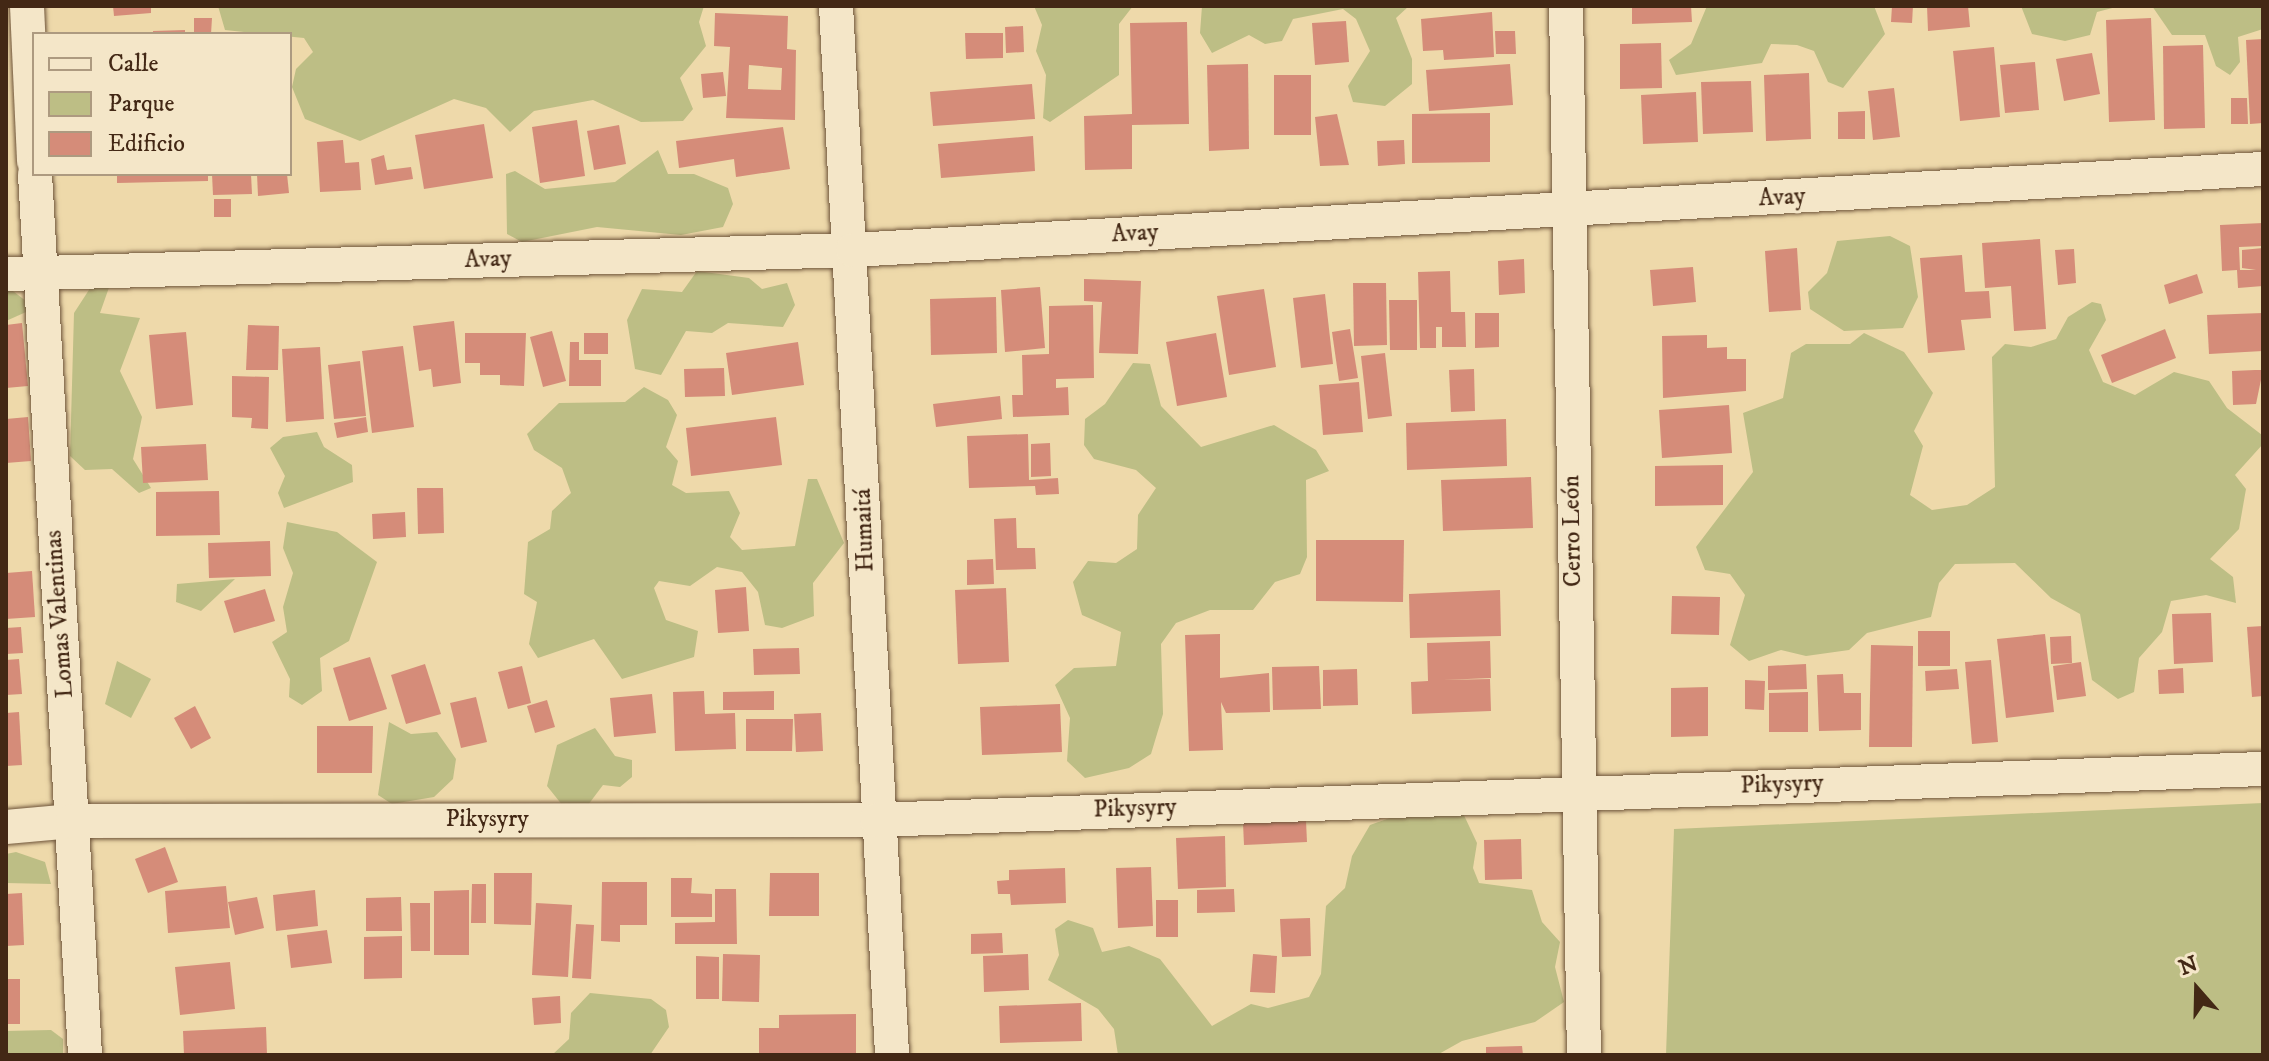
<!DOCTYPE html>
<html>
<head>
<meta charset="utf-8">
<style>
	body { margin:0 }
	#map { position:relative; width:2269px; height:1061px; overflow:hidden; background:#eed9aa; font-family:"IM FELL DW Pica",serif }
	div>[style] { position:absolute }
	.green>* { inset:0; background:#bdbe85 }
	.building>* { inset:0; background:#d58c79 }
	.roads { filter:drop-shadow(0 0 2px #6e543a) drop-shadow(0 0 2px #6e543a) }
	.street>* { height:34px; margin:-17px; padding:0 17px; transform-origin:17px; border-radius:17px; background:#f4e6c8 }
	span { translate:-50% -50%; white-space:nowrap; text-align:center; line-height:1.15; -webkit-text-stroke:6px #f4e6c8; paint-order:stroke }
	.street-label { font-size:24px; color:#432815 }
	.frame { position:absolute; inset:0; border:8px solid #432815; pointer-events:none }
	.legend { position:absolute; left:32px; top:32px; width:260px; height:144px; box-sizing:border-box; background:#f4e6c8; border:2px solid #ad9a80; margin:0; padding:10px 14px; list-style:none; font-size:24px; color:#432815 }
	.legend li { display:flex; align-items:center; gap:16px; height:40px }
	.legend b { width:40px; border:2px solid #ad9a80 }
	.north { position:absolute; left:2157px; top:949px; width:80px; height:80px; -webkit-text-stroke:6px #f4e6c8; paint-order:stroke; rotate:340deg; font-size:22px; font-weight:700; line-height:32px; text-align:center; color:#432815 }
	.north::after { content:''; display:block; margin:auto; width:28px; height:36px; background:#432815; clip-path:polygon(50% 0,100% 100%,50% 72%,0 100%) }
</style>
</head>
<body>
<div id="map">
	<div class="green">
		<div style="clip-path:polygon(218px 6px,704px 6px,699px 22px,706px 46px,680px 78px,693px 109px,683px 121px,641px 122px,593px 100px,534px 111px,510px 132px,486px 108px,454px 99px,360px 141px,305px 119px,292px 87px,296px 69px,313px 52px,304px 38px,225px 30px)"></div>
		<div style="clip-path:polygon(1034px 6px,1133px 6px,1119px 24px,1119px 75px,1050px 122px,1043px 118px,1046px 75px,1036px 51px,1042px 25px)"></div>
		<div style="clip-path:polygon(1202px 6px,1409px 6px,1396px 18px,1412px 59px,1412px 84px,1385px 106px,1353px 102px,1348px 86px,1370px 51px,1356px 19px,1343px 9px,1293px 19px,1282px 41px,1265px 44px,1249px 35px,1212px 53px,1200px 33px)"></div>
		<div style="clip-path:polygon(1707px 6px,1874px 6px,1885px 34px,1843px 88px,1828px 82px,1814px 51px,1797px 45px,1771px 44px,1762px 63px,1676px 75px,1669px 60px,1691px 44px)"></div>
		<div style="clip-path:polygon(2021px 6px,2120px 6px,2097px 12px,2090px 35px,2065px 41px,2032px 34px)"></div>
		<div style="clip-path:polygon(2152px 6px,2263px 6px,2263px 29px,2238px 37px,2240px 62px,2230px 75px,2216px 66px,2205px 35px,2172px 35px)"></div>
		<div style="clip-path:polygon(658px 150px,668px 174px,694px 174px,728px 188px,733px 204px,723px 227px,681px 235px,597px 227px,522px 242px,507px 234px,506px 174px,515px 171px,545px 189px,615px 182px)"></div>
		<div style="clip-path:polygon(1890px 236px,1910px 246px,1918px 297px,1903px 328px,1844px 331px,1810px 309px,1808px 292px,1827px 273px,1837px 241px)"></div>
		<div style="clip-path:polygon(697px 271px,749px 278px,762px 289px,787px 283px,795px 305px,783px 327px,728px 323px,712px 333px,686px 331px,661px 375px,635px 369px,627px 320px,642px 289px,682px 292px)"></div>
		<div style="clip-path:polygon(98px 276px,112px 279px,100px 313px,140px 318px,120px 371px,142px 417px,133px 459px,151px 488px,139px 493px,112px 469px,85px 470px,70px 456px,74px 313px)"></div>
		<div style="clip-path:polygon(6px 288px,9px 288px,35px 308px,6px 321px)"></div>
		<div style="clip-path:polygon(2092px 302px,2101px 304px,2106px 320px,2089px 350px,2103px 382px,2135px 395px,2174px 372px,2209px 381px,2227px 408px,2262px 435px,2263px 444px,2235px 475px,2246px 489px,2239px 529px,2210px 559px,2233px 577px,2236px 603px,2206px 595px,2171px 601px,2162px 632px,2139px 658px,2134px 692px,2118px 699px,2092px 680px,2080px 614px,2051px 598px,2015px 563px,1955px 564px,1939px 583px,1931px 617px,1867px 633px,1849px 650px,1806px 656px,1781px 650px,1749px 661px,1730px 645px,1745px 595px,1730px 574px,1705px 570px,1696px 547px,1753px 472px,1743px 413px,1783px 398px,1791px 353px,1806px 344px,1850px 344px,1864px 333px,1904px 352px,1933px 393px,1914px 431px,1923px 446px,1910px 495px,1932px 510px,1967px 505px,1995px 487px,1992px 357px,2005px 344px,2031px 347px,2056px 339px,2068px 317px)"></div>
		<div style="clip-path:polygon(1133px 363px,1150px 364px,1161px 406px,1201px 447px,1274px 425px,1316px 450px,1329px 471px,1306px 480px,1307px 557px,1300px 574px,1275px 582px,1253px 610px,1210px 610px,1176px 623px,1161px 644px,1163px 714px,1151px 754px,1129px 768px,1085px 778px,1067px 761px,1070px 718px,1055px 685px,1074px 668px,1116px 666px,1121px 632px,1082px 615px,1073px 582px,1088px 561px,1116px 563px,1137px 549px,1138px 515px,1156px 488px,1136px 470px,1094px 459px,1084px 445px,1085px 419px,1105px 404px)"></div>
		<div style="clip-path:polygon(644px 387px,668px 400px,677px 415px,666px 447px,678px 461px,672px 485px,686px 493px,729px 491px,740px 513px,730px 537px,742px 550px,795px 546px,808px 479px,817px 479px,844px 543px,813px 583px,814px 616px,782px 628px,765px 625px,758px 592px,742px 572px,717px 567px,690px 586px,659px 581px,654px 588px,666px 620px,698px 631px,694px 657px,622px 679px,594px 639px,538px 658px,529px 644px,537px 602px,524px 594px,528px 542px,550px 529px,552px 511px,571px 493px,562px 468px,534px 450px,527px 434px,559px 403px,625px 402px)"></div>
		<div style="clip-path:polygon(317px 432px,324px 447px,352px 465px,353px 482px,284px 508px,278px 493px,285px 476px,270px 448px,283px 437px)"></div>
		<div style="clip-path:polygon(287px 522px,337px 532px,377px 562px,349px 641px,320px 658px,322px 691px,302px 705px,289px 697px,290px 679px,272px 642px,287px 632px,283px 607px,293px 573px,283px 548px)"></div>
		<div style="clip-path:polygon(235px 579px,201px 611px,176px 602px,177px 584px)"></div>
		<div style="clip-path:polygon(117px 661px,151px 679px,131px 718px,105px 704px)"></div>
		<div style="clip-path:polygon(389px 722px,411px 734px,437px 732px,456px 759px,453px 779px,434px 797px,392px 804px,378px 795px)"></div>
		<div style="clip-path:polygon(595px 728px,615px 756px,632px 760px,632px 777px,620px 787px,603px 785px,588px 805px,563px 806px,547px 786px,557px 745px)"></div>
		<div style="clip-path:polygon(2263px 803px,2263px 1055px,1666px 1055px,1674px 829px)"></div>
		<div style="clip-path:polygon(1462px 811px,1477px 843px,1473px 868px,1479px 883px,1532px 890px,1542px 922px,1560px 942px,1555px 967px,1564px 1002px,1535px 1022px,1462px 1041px,1437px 1055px,1118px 1055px,1114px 1029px,1098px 1009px,1048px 980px,1059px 955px,1055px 929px,1068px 920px,1093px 928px,1102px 952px,1129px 946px,1160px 959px,1212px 1026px,1251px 1004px,1268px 1008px,1309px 997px,1321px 974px,1326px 906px,1345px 888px,1352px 856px,1370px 825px,1401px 814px)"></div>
		<div style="clip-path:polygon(16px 852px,45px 862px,51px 884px,6px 883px,6px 854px)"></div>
		<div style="clip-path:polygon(590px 993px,651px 999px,666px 1010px,669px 1027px,650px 1055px,552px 1055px,569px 1039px,571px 1013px)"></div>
		<div style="clip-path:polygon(51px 1030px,63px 1039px,63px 1055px,6px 1055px,6px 1031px)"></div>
	</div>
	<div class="building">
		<div style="clip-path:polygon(113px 6px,151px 6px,151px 13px,114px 16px)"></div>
		<div style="clip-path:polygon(1632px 6px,1691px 6px,1692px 22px,1632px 24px)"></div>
		<div style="clip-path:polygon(1892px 6px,1913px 6px,1912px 23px,1891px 22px)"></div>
		<div style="clip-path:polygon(1927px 6px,1968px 6px,1970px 27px,1928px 31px)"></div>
		<div style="clip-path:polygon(1492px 12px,1494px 57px,1444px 60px,1443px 50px,1423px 51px,1421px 19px)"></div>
		<div style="clip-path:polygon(evenodd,715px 13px,788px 16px,787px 49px,796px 50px,795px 120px,726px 118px,730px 47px,714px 46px,715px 13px,749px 65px,782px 68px,781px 90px,748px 89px,749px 65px)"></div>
		<div style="clip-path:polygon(194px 18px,212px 18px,211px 34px,194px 34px)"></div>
		<div style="clip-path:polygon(2151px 18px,2155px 120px,2109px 122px,2106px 20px)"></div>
		<div style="clip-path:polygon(1346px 21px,1349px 62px,1315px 65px,1312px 23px)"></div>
		<div style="clip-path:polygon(1187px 22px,1189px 124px,1132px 125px,1132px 169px,1085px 170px,1084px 116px,1132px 114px,1130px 23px)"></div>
		<div style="clip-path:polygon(1023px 26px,1024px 52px,1006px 53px,1005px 27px)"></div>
		<div style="clip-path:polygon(185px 30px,185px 34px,153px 34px,153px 31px)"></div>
		<div style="clip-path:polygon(1495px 31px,1515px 31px,1516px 54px,1496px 54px)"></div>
		<div style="clip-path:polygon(965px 33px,1003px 33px,1003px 58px,966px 59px)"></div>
		<div style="clip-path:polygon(2263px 39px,2263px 123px,2250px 124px,2246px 40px)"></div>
		<div style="clip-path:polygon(1661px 43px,1662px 88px,1620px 89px,1620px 44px)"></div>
		<div style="clip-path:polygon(2203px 45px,2205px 128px,2164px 129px,2163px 46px)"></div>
		<div style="clip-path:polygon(1994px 47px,2000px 117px,1960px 121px,1953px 51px)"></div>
		<div style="clip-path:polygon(2092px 53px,2100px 94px,2064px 101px,2056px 59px)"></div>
		<div style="clip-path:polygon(2035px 62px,2039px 110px,2005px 113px,2000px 65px)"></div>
		<div style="clip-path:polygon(1248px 64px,1249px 149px,1209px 151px,1207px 65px)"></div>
		<div style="clip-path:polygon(1510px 64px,1513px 105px,1429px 111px,1426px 70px)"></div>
		<div style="clip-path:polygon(723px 72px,726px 96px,703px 98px,701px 74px)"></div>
		<div style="clip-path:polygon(1809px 73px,1811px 139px,1766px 141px,1764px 75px)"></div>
		<div style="clip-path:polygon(1274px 75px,1311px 75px,1311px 135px,1274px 135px)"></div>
		<div style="clip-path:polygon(1751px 81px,1753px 132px,1703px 134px,1701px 82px)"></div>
		<div style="clip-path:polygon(1032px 84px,1035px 119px,933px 126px,930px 92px)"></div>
		<div style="clip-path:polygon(1894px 88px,1900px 137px,1873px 140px,1868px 91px)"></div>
		<div style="clip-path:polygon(1696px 92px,1698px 142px,1643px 144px,1641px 95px)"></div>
		<div style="clip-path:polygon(2231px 98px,2247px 98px,2248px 124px,2231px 124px)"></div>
		<div style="clip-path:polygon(1865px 111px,1865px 139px,1838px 139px,1838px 112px)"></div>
		<div style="clip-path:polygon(1490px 113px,1490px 162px,1412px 163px,1412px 114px)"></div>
		<div style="clip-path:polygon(1337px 114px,1349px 165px,1320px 166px,1315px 117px)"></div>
		<div style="clip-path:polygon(577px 120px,585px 176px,540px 183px,532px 127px)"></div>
		<div style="clip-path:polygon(484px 124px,493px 178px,424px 189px,415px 135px)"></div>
		<div style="clip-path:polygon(619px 125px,626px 164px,594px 170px,587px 131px)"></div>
		<div style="clip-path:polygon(783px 127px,790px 169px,736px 177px,734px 159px,679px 168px,676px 141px)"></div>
		<div style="clip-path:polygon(1033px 136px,1035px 171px,941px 178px,938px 144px)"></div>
		<div style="clip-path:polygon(343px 140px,345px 163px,359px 162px,361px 190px,320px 192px,317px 142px)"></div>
		<div style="clip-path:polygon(1404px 140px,1405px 164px,1378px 166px,1377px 141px)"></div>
		<div style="clip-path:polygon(384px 155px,387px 170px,411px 167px,413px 179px,375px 185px,371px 159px)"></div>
		<div style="clip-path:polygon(117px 174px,208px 174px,208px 181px,117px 183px)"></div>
		<div style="clip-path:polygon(212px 174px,251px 174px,252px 194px,213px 195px)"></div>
		<div style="clip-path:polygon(257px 174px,287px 174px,289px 193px,258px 196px)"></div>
		<div style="clip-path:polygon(214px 199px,231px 199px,231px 217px,214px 217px)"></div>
		<div style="clip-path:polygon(2263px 223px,2263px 246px,2239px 247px,2240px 270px,2256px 270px,2242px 268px,2242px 250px,2263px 248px,2263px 286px,2238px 288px,2237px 270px,2222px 271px,2220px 225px)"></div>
		<div style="clip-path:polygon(2040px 239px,2046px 329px,2014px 331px,2011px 286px,1985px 288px,1982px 243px)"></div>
		<div style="clip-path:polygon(1797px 248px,1801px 310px,1769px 312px,1765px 251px)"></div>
		<div style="clip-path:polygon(2074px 249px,2076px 283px,2058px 285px,2055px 250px)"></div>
		<div style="clip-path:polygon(1962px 255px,1965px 292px,1989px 291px,1991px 318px,1961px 320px,1965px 350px,1928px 353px,1920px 258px)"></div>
		<div style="clip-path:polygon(1524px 259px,1525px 293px,1499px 295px,1498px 261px)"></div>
		<div style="clip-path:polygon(1693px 267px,1696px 302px,1653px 306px,1650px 270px)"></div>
		<div style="clip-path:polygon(1450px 271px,1451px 312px,1465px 312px,1466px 347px,1442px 347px,1442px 327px,1436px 327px,1436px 348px,1420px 348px,1418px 272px)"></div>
		<div style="clip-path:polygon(2197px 274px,2203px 293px,2169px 304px,2164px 285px)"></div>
		<div style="clip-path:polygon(1084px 279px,1141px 281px,1138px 354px,1099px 353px,1102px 302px,1084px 301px)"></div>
		<div style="clip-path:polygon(1353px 283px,1386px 283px,1387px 345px,1354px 346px)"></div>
		<div style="clip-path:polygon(1040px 287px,1045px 348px,1005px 352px,1001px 290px)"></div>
		<div style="clip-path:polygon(1264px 289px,1276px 367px,1229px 375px,1217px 296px)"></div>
		<div style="clip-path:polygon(1325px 294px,1333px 364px,1301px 368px,1293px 298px)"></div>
		<div style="clip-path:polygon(996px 297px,997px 353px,931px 355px,930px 299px)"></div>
		<div style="clip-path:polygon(1389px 300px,1417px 300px,1417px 350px,1390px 350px)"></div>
		<div style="clip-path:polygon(1093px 305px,1094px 378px,1056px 379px,1056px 388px,1068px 387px,1069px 415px,1013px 417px,1012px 395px,1023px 395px,1022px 355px,1049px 354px,1049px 306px)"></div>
		<div style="clip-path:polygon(1475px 313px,1499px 313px,1499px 347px,1475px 348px)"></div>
		<div style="clip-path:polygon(2263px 313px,2263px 351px,2209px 354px,2207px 315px)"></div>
		<div style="clip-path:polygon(454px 321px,461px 383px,433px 387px,431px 369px,419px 371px,413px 326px)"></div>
		<div style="clip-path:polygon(22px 323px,28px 386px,6px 388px,6px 325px)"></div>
		<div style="clip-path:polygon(248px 325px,279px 326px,278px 370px,246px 370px)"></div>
		<div style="clip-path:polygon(1350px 329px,1358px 378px,1339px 381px,1332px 332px)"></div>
		<div style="clip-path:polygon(2165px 329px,2176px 358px,2112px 383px,2101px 355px)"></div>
		<div style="clip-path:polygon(552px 331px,566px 381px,543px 387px,530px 337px)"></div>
		<div style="clip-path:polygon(186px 332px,193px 405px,156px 409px,149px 335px)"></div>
		<div style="clip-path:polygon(465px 333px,526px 333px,524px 386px,500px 385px,500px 375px,480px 375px,480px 363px,465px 363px)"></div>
		<div style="clip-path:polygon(584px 333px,608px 333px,608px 354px,584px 354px)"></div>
		<div style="clip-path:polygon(1216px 333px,1227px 397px,1177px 406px,1166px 342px)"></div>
		<div style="clip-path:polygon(1707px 335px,1707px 348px,1727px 347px,1727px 359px,1746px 359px,1746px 391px,1663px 398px,1662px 336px)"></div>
		<div style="clip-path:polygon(570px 342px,579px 342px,579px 360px,601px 360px,601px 386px,569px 386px)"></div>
		<div style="clip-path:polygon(798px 342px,804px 385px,732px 395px,726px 353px)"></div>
		<div style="clip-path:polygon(403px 346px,414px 427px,372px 433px,362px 351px)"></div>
		<div style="clip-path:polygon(320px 347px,324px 419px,286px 422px,282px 349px)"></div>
		<div style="clip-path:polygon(1385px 353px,1392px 416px,1368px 419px,1361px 356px)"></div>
		<div style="clip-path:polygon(360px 361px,366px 416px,334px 419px,328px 365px)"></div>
		<div style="clip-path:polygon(724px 368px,725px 396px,685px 397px,684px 369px)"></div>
		<div style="clip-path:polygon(1474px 369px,1475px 411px,1451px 412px,1449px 370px)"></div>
		<div style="clip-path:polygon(2255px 370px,2263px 370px,2256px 404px,2233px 405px,2232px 371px)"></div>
		<div style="clip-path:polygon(232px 376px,269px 377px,268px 429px,251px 428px,252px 418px,232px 417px)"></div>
		<div style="clip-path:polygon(1359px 382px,1363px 432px,1323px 435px,1319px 385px)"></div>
		<div style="clip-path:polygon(1000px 396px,1002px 419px,936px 427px,933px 404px)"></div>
		<div style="clip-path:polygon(1729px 405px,1732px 453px,1662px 458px,1659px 410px)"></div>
		<div style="clip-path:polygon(28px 417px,31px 461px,6px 463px,6px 419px)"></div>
		<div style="clip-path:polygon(366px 417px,368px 432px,337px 438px,334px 423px)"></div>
		<div style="clip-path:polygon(776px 417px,782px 465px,691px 476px,686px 428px)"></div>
		<div style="clip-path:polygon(1506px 419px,1507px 466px,1407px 470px,1406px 423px)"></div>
		<div style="clip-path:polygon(1028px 434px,1029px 480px,1058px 478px,1059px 494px,1036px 495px,1035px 486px,969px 488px,967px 436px)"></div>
		<div style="clip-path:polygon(1050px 443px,1051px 476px,1031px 477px,1031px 444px)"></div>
		<div style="clip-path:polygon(206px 444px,208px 480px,143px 483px,141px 447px)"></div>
		<div style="clip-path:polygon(1723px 465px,1723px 505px,1655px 506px,1655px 466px)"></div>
		<div style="clip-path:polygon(1531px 477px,1533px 528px,1443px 531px,1441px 480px)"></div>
		<div style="clip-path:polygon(417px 488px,443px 488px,444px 533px,418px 534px)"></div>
		<div style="clip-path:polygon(219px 491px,220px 535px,156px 536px,156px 492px)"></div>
		<div style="clip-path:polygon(405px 512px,406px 537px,373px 539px,372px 514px)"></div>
		<div style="clip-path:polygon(1016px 518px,1017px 548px,1035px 548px,1036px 569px,996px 570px,994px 519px)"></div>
		<div style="clip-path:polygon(1316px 540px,1404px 540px,1403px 602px,1316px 601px)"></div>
		<div style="clip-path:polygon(270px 541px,271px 576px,209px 578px,208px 543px)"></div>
		<div style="clip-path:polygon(993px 559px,994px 584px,967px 585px,967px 560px)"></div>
		<div style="clip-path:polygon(32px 571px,35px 617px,6px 619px,6px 573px)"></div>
		<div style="clip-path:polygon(746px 587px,749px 631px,718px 633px,715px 590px)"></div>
		<div style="clip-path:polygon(1006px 588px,1009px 662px,958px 664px,955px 590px)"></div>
		<div style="clip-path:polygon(265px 589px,275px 621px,234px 633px,224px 601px)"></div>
		<div style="clip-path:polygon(1500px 590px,1501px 636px,1410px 638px,1409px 594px)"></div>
		<div style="clip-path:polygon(1672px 596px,1720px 597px,1719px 635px,1671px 634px)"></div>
		<div style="clip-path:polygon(2211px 613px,2213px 662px,2174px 664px,2172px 614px)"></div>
		<div style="clip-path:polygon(2263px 626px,2263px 696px,2252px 697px,2247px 627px)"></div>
		<div style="clip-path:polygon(21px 627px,23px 653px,6px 654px,6px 628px)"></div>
		<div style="clip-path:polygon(1918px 631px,1950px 631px,1950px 666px,1918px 666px)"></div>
		<div style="clip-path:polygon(1220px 634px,1220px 678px,1269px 673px,1270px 712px,1226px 713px,1221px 702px,1223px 750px,1189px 751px,1185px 635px)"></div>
		<div style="clip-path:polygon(2045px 634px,2054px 712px,2006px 718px,1997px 639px)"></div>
		<div style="clip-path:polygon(2071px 636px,2072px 663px,2051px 664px,2050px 637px)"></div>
		<div style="clip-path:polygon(1490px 641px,1491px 678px,1443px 680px,1490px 679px,1491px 711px,1412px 714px,1411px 682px,1428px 681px,1427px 643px)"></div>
		<div style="clip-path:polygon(1871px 645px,1913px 646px,1912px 747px,1869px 747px)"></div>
		<div style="clip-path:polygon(799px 648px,800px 674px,754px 675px,753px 649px)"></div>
		<div style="clip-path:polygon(370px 657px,387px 709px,349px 721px,333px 668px)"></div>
		<div style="clip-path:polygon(19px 659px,22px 694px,6px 695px,6px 660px)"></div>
		<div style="clip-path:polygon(1991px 660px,1998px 742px,1972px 744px,1965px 662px)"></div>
		<div style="clip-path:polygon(2081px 662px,2086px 696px,2057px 700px,2053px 666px)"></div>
		<div style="clip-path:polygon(425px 664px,441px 714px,406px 724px,391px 675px)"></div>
		<div style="clip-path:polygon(1806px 664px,1807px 689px,1768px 690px,1768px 666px)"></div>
		<div style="clip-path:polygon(522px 666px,531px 703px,508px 709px,498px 672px)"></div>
		<div style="clip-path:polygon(1319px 666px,1321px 709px,1273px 710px,1272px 667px)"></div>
		<div style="clip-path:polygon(2183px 668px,2184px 693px,2159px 694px,2158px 670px)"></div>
		<div style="clip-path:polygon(1357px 669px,1358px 705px,1323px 706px,1323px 670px)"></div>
		<div style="clip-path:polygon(1957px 669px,1959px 689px,1926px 691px,1925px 671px)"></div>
		<div style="clip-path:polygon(1843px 674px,1844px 693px,1861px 693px,1861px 730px,1819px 731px,1817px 675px)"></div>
		<div style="clip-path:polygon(1745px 680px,1765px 681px,1764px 710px,1745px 709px)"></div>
		<div style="clip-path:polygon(1708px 687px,1708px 736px,1671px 737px,1671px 688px)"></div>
		<div style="clip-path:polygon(704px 691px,705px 714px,735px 713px,736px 749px,675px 751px,673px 692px)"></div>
		<div style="clip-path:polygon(774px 691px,774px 710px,723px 710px,723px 692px)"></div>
		<div style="clip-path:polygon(1808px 692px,1808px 732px,1769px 732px,1769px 693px)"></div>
		<div style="clip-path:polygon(652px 694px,656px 733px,614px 737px,610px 698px)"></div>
		<div style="clip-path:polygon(476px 697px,487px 742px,461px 748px,450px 703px)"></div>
		<div style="clip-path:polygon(547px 700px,555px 727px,535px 733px,527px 706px)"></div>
		<div style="clip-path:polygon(1060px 704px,1062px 752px,982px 755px,980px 707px)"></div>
		<div style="clip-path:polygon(195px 706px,211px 738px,191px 749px,174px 718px)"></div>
		<div style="clip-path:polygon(19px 712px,22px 765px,6px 766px,6px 713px)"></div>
		<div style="clip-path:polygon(821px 713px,823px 751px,796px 752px,794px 714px)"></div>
		<div style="clip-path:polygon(746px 719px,793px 719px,792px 751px,746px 751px)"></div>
		<div style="clip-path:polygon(317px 726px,373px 726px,372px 773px,317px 773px)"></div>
		<div style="clip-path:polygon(1306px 821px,1307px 842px,1244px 845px,1243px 823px)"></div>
		<div style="clip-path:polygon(1225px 836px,1226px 887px,1178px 889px,1176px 838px)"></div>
		<div style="clip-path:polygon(1521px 839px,1522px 879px,1485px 880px,1484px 840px)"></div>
		<div style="clip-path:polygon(165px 847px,178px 882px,148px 893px,135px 859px)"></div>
		<div style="clip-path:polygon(1151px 867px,1153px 926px,1118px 928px,1116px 868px)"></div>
		<div style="clip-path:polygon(1065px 868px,1066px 903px,1011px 905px,1010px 894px,998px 894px,997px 881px,1009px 880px,1009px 870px)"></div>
		<div style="clip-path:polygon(494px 873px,532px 873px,531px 925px,494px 924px)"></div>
		<div style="clip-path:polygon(770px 873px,819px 873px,819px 916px,769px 916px)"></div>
		<div style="clip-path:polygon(671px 878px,692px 878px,691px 893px,712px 894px,712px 917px,671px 917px)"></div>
		<div style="clip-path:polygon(602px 882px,647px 882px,647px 925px,620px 925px,620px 942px,601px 941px)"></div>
		<div style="clip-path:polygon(472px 884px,486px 884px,486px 923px,471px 923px)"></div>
		<div style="clip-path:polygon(226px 886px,230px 928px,168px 933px,165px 891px)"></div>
		<div style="clip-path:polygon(715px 889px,736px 889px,737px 944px,675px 944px,675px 923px,715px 922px)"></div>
		<div style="clip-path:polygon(1234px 889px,1235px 912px,1197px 913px,1197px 890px)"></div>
		<div style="clip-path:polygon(315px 890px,318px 926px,276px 931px,273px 895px)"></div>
		<div style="clip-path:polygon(469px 890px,469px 955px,434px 955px,434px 891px)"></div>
		<div style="clip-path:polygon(22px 893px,24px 945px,6px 946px,6px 894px)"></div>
		<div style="clip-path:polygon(257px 897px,264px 928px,235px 935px,228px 902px)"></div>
		<div style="clip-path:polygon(401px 897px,402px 931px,366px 931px,366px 898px)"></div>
		<div style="clip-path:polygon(1156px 900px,1178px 900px,1178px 937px,1156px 937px)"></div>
		<div style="clip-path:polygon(410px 903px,430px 903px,430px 951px,411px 951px)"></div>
		<div style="clip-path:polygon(536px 903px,572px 905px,568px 977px,532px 975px)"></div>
		<div style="clip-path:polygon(1310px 918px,1311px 956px,1282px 957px,1280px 919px)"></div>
		<div style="clip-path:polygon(576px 924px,594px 925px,591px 979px,572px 978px)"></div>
		<div style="clip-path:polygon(327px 930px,332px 963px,291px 968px,287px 935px)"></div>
		<div style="clip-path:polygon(1002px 933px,1003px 953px,971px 954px,971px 934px)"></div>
		<div style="clip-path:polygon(402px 936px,402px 978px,364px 979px,364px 937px)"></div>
		<div style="clip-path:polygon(723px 954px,760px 955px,759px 1002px,722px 1001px)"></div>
		<div style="clip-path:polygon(1028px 954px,1029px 990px,984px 992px,983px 956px)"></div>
		<div style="clip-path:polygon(1253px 954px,1277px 956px,1275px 993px,1250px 992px)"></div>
		<div style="clip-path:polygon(696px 956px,719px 957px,719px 999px,696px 999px)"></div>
		<div style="clip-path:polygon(230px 962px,235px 1009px,180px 1015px,175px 967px)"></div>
		<div style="clip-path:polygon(6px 979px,20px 979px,20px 1024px,6px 1024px)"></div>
		<div style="clip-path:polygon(560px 996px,561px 1023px,534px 1025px,532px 998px)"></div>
		<div style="clip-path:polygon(1081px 1003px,1082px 1041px,1000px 1043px,999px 1006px)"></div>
		<div style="clip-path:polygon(856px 1014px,856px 1055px,759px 1055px,759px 1028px,779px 1028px,779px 1015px)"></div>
		<div style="clip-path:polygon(266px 1027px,267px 1055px,184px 1055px,183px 1031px)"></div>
		<div style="clip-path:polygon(1522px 1046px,1523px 1055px,1486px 1055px,1486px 1047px)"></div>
	</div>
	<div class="roads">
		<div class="street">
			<div style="left:27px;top:6px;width:155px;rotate:87.4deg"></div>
			<div style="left:836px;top:6px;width:1050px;rotate:86.94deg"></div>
			<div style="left:1566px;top:6px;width:1049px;rotate:89.02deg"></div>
			<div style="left:35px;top:174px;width:882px;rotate:86.75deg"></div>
			<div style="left:6px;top:274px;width:847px;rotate:-1.62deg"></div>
			<div style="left:853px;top:250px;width:1412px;rotate:-3.29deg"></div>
			<div style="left:6px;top:827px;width:67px;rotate:-5.1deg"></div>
			<div style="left:73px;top:821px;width:804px;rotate:-0.07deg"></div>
			<div style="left:877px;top:820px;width:1387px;rotate:-2.11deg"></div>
		</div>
	</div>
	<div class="street-label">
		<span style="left:1782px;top:198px;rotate:-3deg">Avay</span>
		<span style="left:1135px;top:234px;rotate:-3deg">Avay</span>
		<span style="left:488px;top:260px;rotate:-2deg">Avay</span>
		<span style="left:865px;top:530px;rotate:-92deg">Humaitá</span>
		<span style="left:1573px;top:531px;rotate:-91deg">Cerro León</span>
		<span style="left:60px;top:614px;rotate:-94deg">Lomas Valentinas</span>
		<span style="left:1782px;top:785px;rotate:-2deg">Pikysyry</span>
		<span style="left:1135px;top:809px;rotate:-2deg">Pikysyry</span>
		<span style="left:487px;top:820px">Pikysyry</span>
	</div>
	<div class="frame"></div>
	<ul class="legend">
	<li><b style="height:10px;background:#f4e6c8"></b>Calle</li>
	<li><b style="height:22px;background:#bdbe85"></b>Parque</li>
	<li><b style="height:22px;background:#d58c79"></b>Edificio</li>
	</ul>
	<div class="north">N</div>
</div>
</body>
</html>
